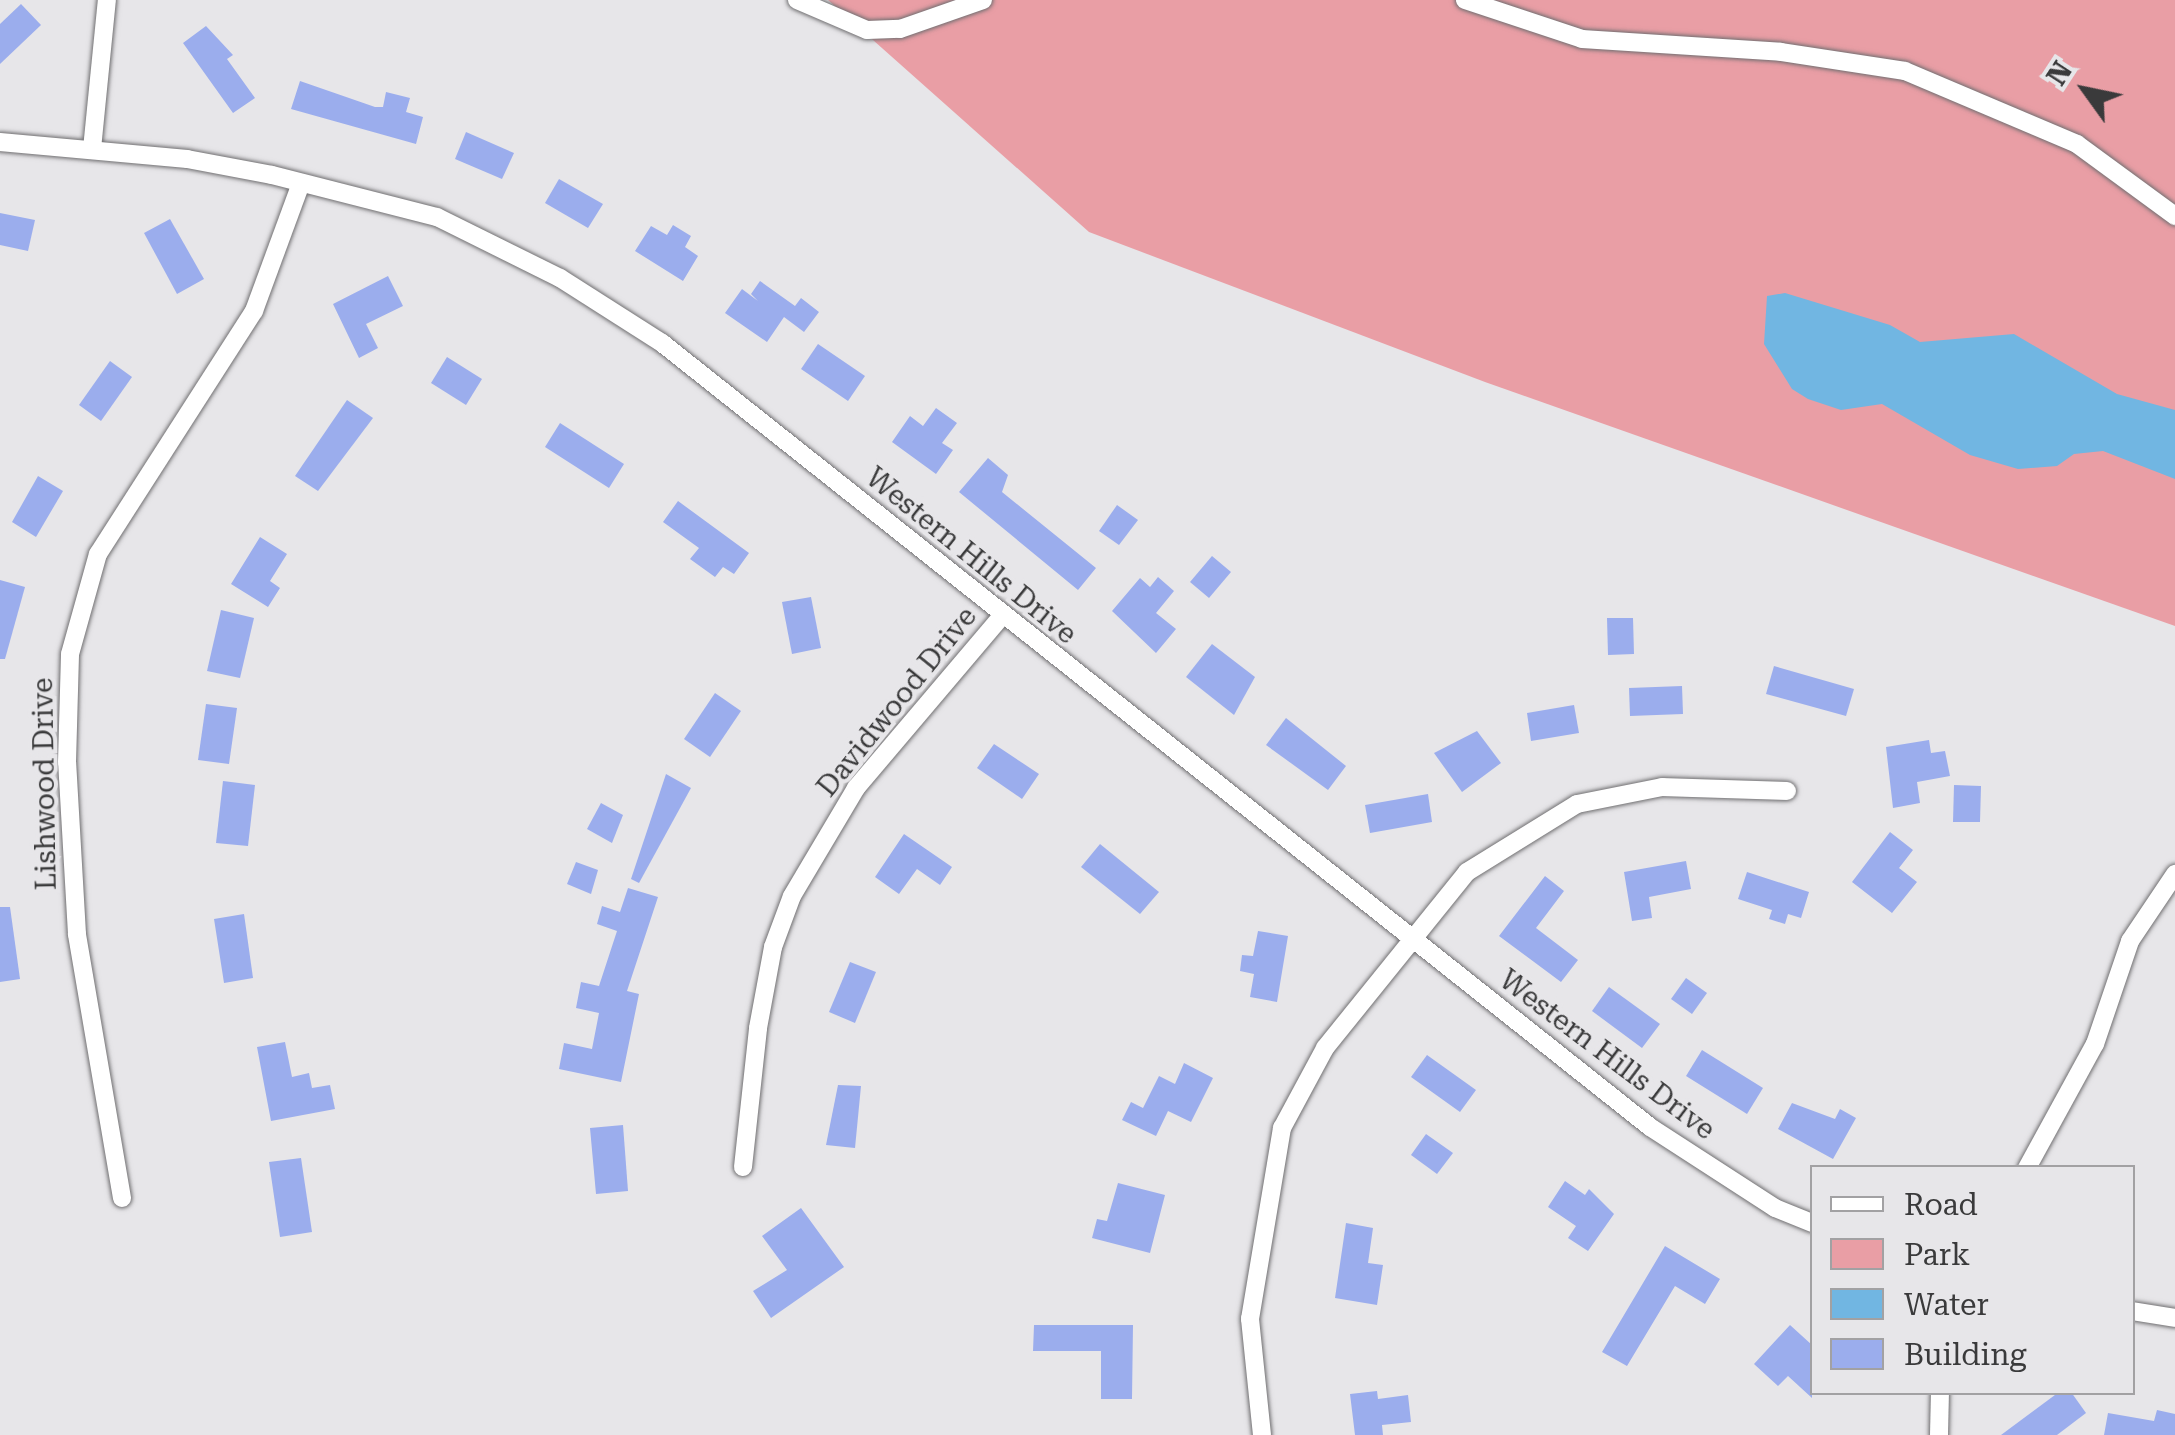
<!DOCTYPE html>
<html>
<head>
<meta charset="utf-8">
<style>
	body { margin:0 }
	#map { position:relative; width:2175px; height:1435px; overflow:hidden; background:#e7e6e9; font-family:"Roboto Serif",serif }
	div>[style] { position:absolute }
	.green>* { inset:0; background:#e99ea5 }
	.water>* { inset:0; background:#71b6e2 }
	.building>* { inset:0; background:#9baded }
	.roads { filter:drop-shadow(0 0 2px #706f71) drop-shadow(0 0 2px #706f71) }
	.street>* { height:18px; margin:-9px; padding:0 9px; transform-origin:9px; border-radius:9px; background:#fff }
	span { translate:-50% -50%; white-space:nowrap; text-align:center; line-height:1.15; -webkit-text-stroke:8px #e7e6e9; paint-order:stroke }
	.street-label { font-size:28px; color:#3a3a3b }
	.legend { position:absolute; left:1810px; top:1165px; width:325px; height:230px; box-sizing:border-box; background:#e7e6e9; border:2px solid #a2a1a3; margin:0; padding:12px 18px; list-style:none; font-size:30px; color:#3a3a3b }
	.legend li { display:flex; align-items:center; gap:20px; height:50px }
	.legend b { width:50px; border:2px solid #a2a1a3 }
	.north { position:absolute; left:2035px; top:40px; width:100px; height:100px; -webkit-text-stroke:8px #e7e6e9; paint-order:stroke; rotate:303deg; font-size:28px; font-weight:700; line-height:40px; text-align:center; color:#3a3a3b }
	.north::after { content:''; display:block; margin:auto; width:35px; height:45px; background:#3a3a3b; clip-path:polygon(50% 0,100% 100%,50% 72%,0 100%) }
</style>
</head>
<body>
<div id="map">
	<div class="green">
		<div style="clip-path:polygon(828px 0,2175px 0,2175px 626px,1485px 382px,1089px 232px)"></div>
	</div>
	<div class="water">
		<div style="clip-path:polygon(1785px 293px,1890px 325px,1920px 342px,2014px 334px,2117px 394px,2175px 410px,2175px 479px,2103px 451px,2074px 454px,2057px 466px,2018px 469px,1970px 455px,1882px 404px,1841px 410px,1808px 399px,1792px 389px,1764px 344px,1767px 296px)"></div>
	</div>
	<div class="building">
		<div style="clip-path:polygon(21px 4px,41px 25px,0 64px,0 24px)"></div>
		<div style="clip-path:polygon(206px 26px,233px 55px,227px 59px,255px 98px,233px 113px,183px 43px)"></div>
		<div style="clip-path:polygon(300px 81px,375px 107px,383px 107px,386px 92px,410px 98px,406px 112px,423px 117px,416px 144px,291px 109px)"></div>
		<div style="clip-path:polygon(466px 132px,514px 153px,502px 179px,455px 159px)"></div>
		<div style="clip-path:polygon(559px 179px,603px 204px,588px 228px,545px 203px)"></div>
		<div style="clip-path:polygon(0 213px,35px 220px,28px 251px,0 245px)"></div>
		<div style="clip-path:polygon(170px 219px,204px 279px,177px 294px,144px 233px)"></div>
		<div style="clip-path:polygon(673px 225px,691px 236px,685px 247px,698px 256px,683px 281px,635px 251px,651px 226px,667px 235px)"></div>
		<div style="clip-path:polygon(388px 276px,403px 306px,366px 324px,378px 348px,359px 358px,333px 304px)"></div>
		<div style="clip-path:polygon(760px 281px,795px 306px,801px 298px,819px 312px,804px 332px,784px 317px,767px 342px,725px 313px,742px 289px,758px 301px,751px 294px)"></div>
		<div style="clip-path:polygon(818px 344px,865px 376px,848px 401px,801px 369px)"></div>
		<div style="clip-path:polygon(447px 357px,482px 379px,466px 405px,431px 383px)"></div>
		<div style="clip-path:polygon(110px 361px,132px 377px,101px 421px,79px 405px)"></div>
		<div style="clip-path:polygon(347px 400px,373px 418px,318px 491px,295px 476px)"></div>
		<div style="clip-path:polygon(936px 408px,957px 423px,942px 443px,953px 450px,936px 474px,892px 442px,910px 416px,923px 426px)"></div>
		<div style="clip-path:polygon(560px 423px,624px 464px,609px 488px,545px 447px)"></div>
		<div style="clip-path:polygon(988px 458px,1008px 475px,1002px 492px,1096px 568px,1078px 590px,959px 492px)"></div>
		<div style="clip-path:polygon(38px 476px,63px 491px,36px 537px,12px 522px)"></div>
		<div style="clip-path:polygon(678px 501px,749px 553px,734px 574px,723px 567px,715px 577px,690px 559px,699px 548px,663px 522px)"></div>
		<div style="clip-path:polygon(1117px 505px,1138px 520px,1119px 545px,1099px 531px)"></div>
		<div style="clip-path:polygon(260px 537px,287px 554px,270px 581px,280px 588px,268px 607px,231px 584px)"></div>
		<div style="clip-path:polygon(1212px 556px,1231px 572px,1209px 598px,1190px 582px)"></div>
		<div style="clip-path:polygon(1158px 577px,1174px 591px,1156px 613px,1176px 629px,1156px 653px,1112px 611px,1140px 578px,1150px 587px)"></div>
		<div style="clip-path:polygon(0 580px,25px 587px,5px 659px,0 659px)"></div>
		<div style="clip-path:polygon(811px 597px,821px 648px,792px 654px,782px 602px)"></div>
		<div style="clip-path:polygon(221px 610px,254px 618px,240px 678px,207px 671px)"></div>
		<div style="clip-path:polygon(1607px 618px,1633px 618px,1634px 654px,1608px 655px)"></div>
		<div style="clip-path:polygon(1212px 644px,1255px 677px,1234px 715px,1186px 677px)"></div>
		<div style="clip-path:polygon(1774px 666px,1854px 689px,1846px 716px,1766px 694px)"></div>
		<div style="clip-path:polygon(1682px 686px,1683px 714px,1630px 716px,1629px 688px)"></div>
		<div style="clip-path:polygon(715px 693px,741px 711px,710px 757px,684px 739px)"></div>
		<div style="clip-path:polygon(206px 704px,237px 708px,229px 764px,198px 760px)"></div>
		<div style="clip-path:polygon(1574px 705px,1579px 733px,1531px 741px,1527px 713px)"></div>
		<div style="clip-path:polygon(1286px 718px,1346px 766px,1328px 790px,1266px 745px)"></div>
		<div style="clip-path:polygon(1477px 731px,1501px 763px,1462px 792px,1434px 753px)"></div>
		<div style="clip-path:polygon(1929px 740px,1931px 753px,1945px 751px,1950px 776px,1917px 782px,1920px 803px,1893px 808px,1886px 747px)"></div>
		<div style="clip-path:polygon(994px 744px,1039px 774px,1022px 799px,977px 768px)"></div>
		<div style="clip-path:polygon(666px 774px,691px 788px,639px 883px,631px 879px)"></div>
		<div style="clip-path:polygon(223px 781px,255px 785px,248px 846px,216px 843px)"></div>
		<div style="clip-path:polygon(1954px 785px,1981px 786px,1980px 822px,1953px 822px)"></div>
		<div style="clip-path:polygon(1428px 794px,1432px 822px,1370px 833px,1365px 805px)"></div>
		<div style="clip-path:polygon(601px 803px,623px 815px,612px 843px,587px 829px)"></div>
		<div style="clip-path:polygon(1890px 832px,1913px 850px,1899px 868px,1917px 882px,1892px 913px,1852px 882px)"></div>
		<div style="clip-path:polygon(904px 834px,952px 867px,940px 885px,917px 869px,899px 894px,875px 877px)"></div>
		<div style="clip-path:polygon(1100px 844px,1159px 892px,1140px 914px,1081px 867px)"></div>
		<div style="clip-path:polygon(1686px 861px,1691px 889px,1649px 897px,1652px 918px,1632px 921px,1624px 872px)"></div>
		<div style="clip-path:polygon(576px 862px,598px 870px,591px 894px,567px 884px)"></div>
		<div style="clip-path:polygon(1747px 872px,1809px 892px,1801px 918px,1788px 914px,1785px 924px,1769px 919px,1772px 910px,1738px 899px)"></div>
		<div style="clip-path:polygon(1545px 876px,1564px 891px,1536px 928px,1578px 960px,1561px 982px,1499px 936px)"></div>
		<div style="clip-path:polygon(628px 888px,658px 897px,627px 991px,639px 994px,621px 1082px,559px 1069px,564px 1043px,592px 1049px,599px 1013px,576px 1008px,581px 982px,599px 986px,617px 931px,597px 924px,602px 906px,620px 912px)"></div>
		<div style="clip-path:polygon(0 907px,10px 907px,20px 979px,0 982px)"></div>
		<div style="clip-path:polygon(244px 914px,253px 978px,224px 983px,214px 919px)"></div>
		<div style="clip-path:polygon(1258px 931px,1288px 936px,1277px 1002px,1250px 997px,1254px 974px,1240px 971px,1242px 955px,1253px 956px)"></div>
		<div style="clip-path:polygon(850px 962px,876px 972px,855px 1023px,829px 1012px)"></div>
		<div style="clip-path:polygon(1686px 978px,1707px 993px,1692px 1014px,1671px 999px)"></div>
		<div style="clip-path:polygon(1609px 987px,1660px 1024px,1642px 1048px,1592px 1011px)"></div>
		<div style="clip-path:polygon(285px 1042px,292px 1077px,309px 1073px,312px 1088px,330px 1085px,335px 1109px,271px 1121px,257px 1047px)"></div>
		<div style="clip-path:polygon(1702px 1050px,1763px 1088px,1747px 1114px,1686px 1076px)"></div>
		<div style="clip-path:polygon(1427px 1055px,1476px 1090px,1460px 1112px,1411px 1077px)"></div>
		<div style="clip-path:polygon(1184px 1063px,1213px 1078px,1191px 1122px,1168px 1111px,1156px 1136px,1122px 1120px,1131px 1102px,1143px 1108px,1159px 1076px,1175px 1084px)"></div>
		<div style="clip-path:polygon(838px 1085px,861px 1086px,855px 1148px,826px 1145px)"></div>
		<div style="clip-path:polygon(1792px 1103px,1835px 1119px,1840px 1109px,1856px 1118px,1833px 1159px,1778px 1129px)"></div>
		<div style="clip-path:polygon(623px 1125px,628px 1191px,596px 1194px,590px 1128px)"></div>
		<div style="clip-path:polygon(1426px 1134px,1453px 1153px,1437px 1174px,1411px 1155px)"></div>
		<div style="clip-path:polygon(301px 1158px,312px 1232px,280px 1237px,269px 1162px)"></div>
		<div style="clip-path:polygon(1565px 1181px,1585px 1195px,1589px 1189px,1614px 1214px,1588px 1251px,1568px 1238px,1576px 1226px,1548px 1207px)"></div>
		<div style="clip-path:polygon(1118px 1183px,1165px 1195px,1150px 1253px,1092px 1238px,1097px 1219px,1107px 1221px)"></div>
		<div style="clip-path:polygon(801px 1208px,844px 1267px,771px 1318px,753px 1291px,787px 1270px,762px 1236px)"></div>
		<div style="clip-path:polygon(1346px 1223px,1373px 1228px,1368px 1263px,1383px 1265px,1377px 1305px,1335px 1298px)"></div>
		<div style="clip-path:polygon(1665px 1246px,1720px 1279px,1705px 1304px,1675px 1286px,1627px 1366px,1602px 1352px)"></div>
		<div style="clip-path:polygon(1034px 1325px,1133px 1325px,1132px 1399px,1101px 1399px,1101px 1351px,1033px 1351px)"></div>
		<div style="clip-path:polygon(1790px 1325px,1812px 1345px,1812px 1398px,1788px 1376px,1778px 1386px,1754px 1364px)"></div>
		<div style="clip-path:polygon(1377px 1391px,1378px 1399px,1408px 1395px,1411px 1422px,1382px 1425px,1383px 1435px,1355px 1435px,1350px 1394px)"></div>
		<div style="clip-path:polygon(2059px 1392px,2071px 1392px,2086px 1413px,2057px 1435px,2001px 1435px)"></div>
		<div style="clip-path:polygon(2157px 1410px,2175px 1414px,2175px 1435px,2104px 1435px,2108px 1413px,2154px 1421px)"></div>
	</div>
	<div class="roads">
		<div class="street">
			<div style="left:797px;top:0;width:76px;rotate:23.2deg"></div>
			<div style="left:867px;top:30px;width:33px;rotate:-2deg"></div>
			<div style="left:900px;top:29px;width:88px;rotate:-19.3deg"></div>
			<div style="left:1465px;top:0;width:123px;rotate:18.4deg"></div>
			<div style="left:1582px;top:39px;width:199px;rotate:3.7deg"></div>
			<div style="left:1781px;top:52px;width:125px;rotate:8.7deg"></div>
			<div style="left:1905px;top:71px;width:187px;rotate:23deg"></div>
			<div style="left:2077px;top:144px;width:122px;rotate:36.3deg"></div>
			<div style="left:0;top:142px;width:188px;rotate:5.2deg"></div>
			<div style="left:187px;top:159px;width:86px;rotate:10.7deg"></div>
			<div style="left:272px;top:175px;width:170px;rotate:14.3deg"></div>
			<div style="left:437px;top:217px;width:137px;rotate:26.4deg"></div>
			<div style="left:560px;top:278px;width:121px;rotate:32.5deg"></div>
			<div style="left:662px;top:343px;width:1261px;rotate:38.43deg"></div>
			<div style="left:1650px;top:1127px;width:149px;rotate:32.9deg"></div>
			<div style="left:1775px;top:1208px;width:40px;rotate:22deg"></div>
			<div style="left:92px;top:149px;width:150px;rotate:-84.3deg"></div>
			<div style="left:743px;top:1167px;width:140px;rotate:-83.8deg"></div>
			<div style="left:758px;top:1028px;width:82px;rotate:-79.5deg"></div>
			<div style="left:773px;top:947px;width:54px;rotate:-69.6deg"></div>
			<div style="left:792px;top:896px;width:126px;rotate:-59.3deg"></div>
			<div style="left:856px;top:788px;width:226px;rotate:-49.7deg"></div>
			<div style="left:2027px;top:1168px;width:141px;rotate:-61.3deg"></div>
			<div style="left:2095px;top:1044px;width:109px;rotate:-71.2deg"></div>
			<div style="left:2130px;top:941px;width:81px;rotate:-56.1deg"></div>
			<div style="left:122px;top:1198px;width:268px;rotate:-99.7deg"></div>
			<div style="left:77px;top:934px;width:172px;rotate:-93.3deg"></div>
			<div style="left:67px;top:762px;width:108px;rotate:-88.4deg"></div>
			<div style="left:70px;top:654px;width:104px;rotate:-74.4deg"></div>
			<div style="left:98px;top:554px;width:289px;rotate:-57.3deg"></div>
			<div style="left:254px;top:311px;width:136px;rotate:-69.8deg"></div>
			<div style="left:2132px;top:1311px;width:44px;rotate:9.2deg"></div>
			<div style="left:1262px;top:1435px;width:117px;rotate:-95.9deg"></div>
			<div style="left:1250px;top:1319px;width:194px;rotate:-80.5deg"></div>
			<div style="left:1282px;top:1128px;width:91px;rotate:-61.7deg"></div>
			<div style="left:1325px;top:1048px;width:226px;rotate:-51.1deg"></div>
			<div style="left:1467px;top:872px;width:129px;rotate:-31.7deg"></div>
			<div style="left:1577px;top:804px;width:87px;rotate:-11.3deg"></div>
			<div style="left:1662px;top:787px;width:125px;rotate:1.8deg"></div>
			<div style="left:1939px;top:1435px;width:43px;rotate:-88.7deg"></div>
		</div>
	</div>
	<div class="street-label">
		<span style="left:971px;top:556px;rotate:39deg">Western Hills Drive</span>
		<span style="left:897px;top:702px;rotate:-51deg">Davidwood Drive</span>
		<span style="left:45px;top:784px;rotate:-91deg">Lishwood Drive</span>
		<span style="left:1607px;top:1055px;rotate:37deg">Western Hills Drive</span>
	</div>
	<ul class="legend">
	<li><b style="height:12px;background:#fff"></b>Road</li>
	<li><b style="height:28px;background:#e99ea5"></b>Park</li>
	<li><b style="height:28px;background:#71b6e2"></b>Water</li>
	<li><b style="height:28px;background:#9baded"></b>Building</li>
	</ul>
	<div class="north">N</div>
</div>
</body>
</html>
